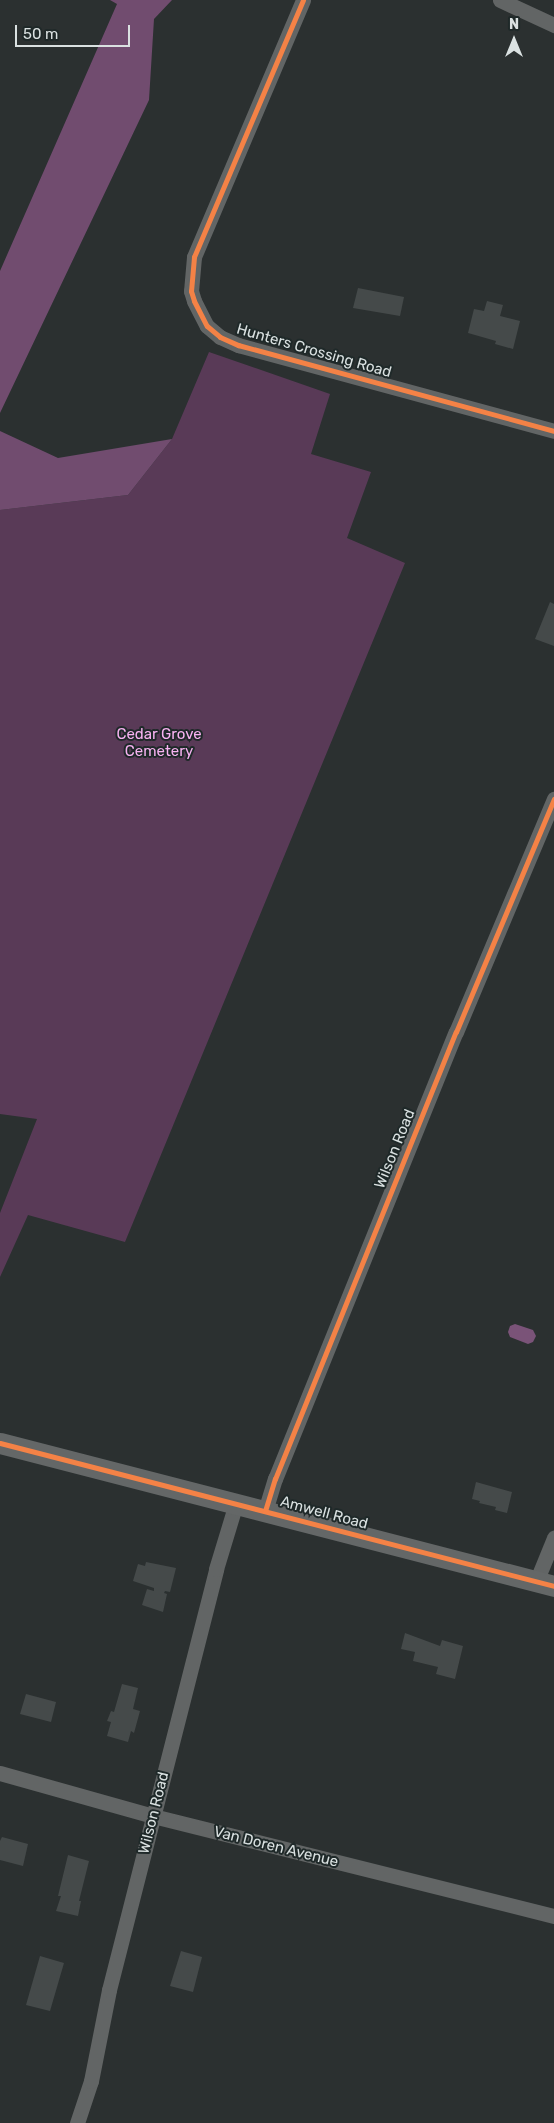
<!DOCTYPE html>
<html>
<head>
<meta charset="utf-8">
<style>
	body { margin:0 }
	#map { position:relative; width:554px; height:2123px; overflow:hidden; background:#2b3030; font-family:Rubik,sans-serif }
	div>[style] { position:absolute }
	.green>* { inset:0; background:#593a57 }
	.forest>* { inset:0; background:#714c6f }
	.water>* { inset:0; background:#7a5378 }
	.building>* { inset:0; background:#454a4a }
	.street>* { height:15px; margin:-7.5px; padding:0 7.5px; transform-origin:7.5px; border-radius:7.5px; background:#626565 }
	.secondary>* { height:21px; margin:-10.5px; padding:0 10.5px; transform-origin:10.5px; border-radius:10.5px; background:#646767 }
	.cycleway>* { height:5px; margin:-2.5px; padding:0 2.5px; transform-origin:2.5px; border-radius:2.5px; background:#f48246 }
	span { translate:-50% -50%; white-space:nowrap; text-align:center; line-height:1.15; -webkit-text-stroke:4px #1f2929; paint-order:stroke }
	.street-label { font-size:15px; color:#dae1e1 }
	.park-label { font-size:15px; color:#f7b2f1 }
	.north { position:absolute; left:489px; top:15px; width:50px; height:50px; -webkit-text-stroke:4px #1f2929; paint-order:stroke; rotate:0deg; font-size:14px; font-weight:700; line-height:20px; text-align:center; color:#dae1e1 }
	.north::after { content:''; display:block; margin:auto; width:18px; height:22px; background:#dae1e1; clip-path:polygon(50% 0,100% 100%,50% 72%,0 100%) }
	.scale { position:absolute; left:15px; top:25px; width:115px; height:22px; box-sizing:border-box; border:2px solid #dae1e1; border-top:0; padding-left:6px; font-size:15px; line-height:18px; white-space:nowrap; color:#dae1e1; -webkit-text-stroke:4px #1f2929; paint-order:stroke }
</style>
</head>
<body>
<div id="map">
	<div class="green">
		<div style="clip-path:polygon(209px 352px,330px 394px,311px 454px,371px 472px,347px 538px,405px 563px,125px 1242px,28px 1215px,0 1277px,0 1213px,37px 1119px,0 1114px,0 510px,128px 495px,172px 439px)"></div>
	</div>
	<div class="forest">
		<div style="clip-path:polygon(110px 0,172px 0,154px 19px,149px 100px,0 413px,0 271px,117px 4px)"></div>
		<div style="clip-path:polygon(0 431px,58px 458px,172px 439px,128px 495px,0 510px)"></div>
	</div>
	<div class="water">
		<div style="clip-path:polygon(515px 1324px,533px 1330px,536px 1336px,533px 1342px,528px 1344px,510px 1337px,508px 1332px,510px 1326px)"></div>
	</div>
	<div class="building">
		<div style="clip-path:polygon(358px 288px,404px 297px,400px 316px,353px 308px)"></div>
		<div style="clip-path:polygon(487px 301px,503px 305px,500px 316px,520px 321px,513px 349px,495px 344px,496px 341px,468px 333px,474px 309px,484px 311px)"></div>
		<div style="clip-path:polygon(550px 602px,554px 604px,554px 646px,535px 639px)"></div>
		<div style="clip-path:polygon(476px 1482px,512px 1492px,507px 1513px,495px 1510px,496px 1507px,479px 1503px,480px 1501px,472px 1499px)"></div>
		<div style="clip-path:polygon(146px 1562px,176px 1568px,170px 1592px,165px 1591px,164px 1593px,167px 1594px,163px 1612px,142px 1605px,147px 1589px,154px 1591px,154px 1588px,133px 1581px,138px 1564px,145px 1566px)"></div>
		<div style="clip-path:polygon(405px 1633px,440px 1646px,442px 1640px,463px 1646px,455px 1679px,436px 1674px,438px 1667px,413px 1661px,415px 1652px,401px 1649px)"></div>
		<div style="clip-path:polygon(122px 1684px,138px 1688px,133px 1709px,140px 1711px,134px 1733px,131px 1731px,128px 1742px,107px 1736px,111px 1722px,107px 1721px,111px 1711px,114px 1712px)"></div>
		<div style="clip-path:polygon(26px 1694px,56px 1702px,51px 1722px,20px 1714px)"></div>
		<div style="clip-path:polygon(2px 1837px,28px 1844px,23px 1866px,0 1860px,0 1841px)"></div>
		<div style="clip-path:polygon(68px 1855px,89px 1861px,79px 1901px,81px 1901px,78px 1916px,56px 1911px,61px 1896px,58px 1896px)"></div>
		<div style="clip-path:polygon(181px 1951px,202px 1957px,193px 1992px,170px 1986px)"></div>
		<div style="clip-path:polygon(40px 1956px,64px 1963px,50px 2011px,26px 2005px)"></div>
	</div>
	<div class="street">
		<div style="left:303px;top:0;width:279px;rotate:113deg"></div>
		<div style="left:194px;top:257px;width:34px;rotate:95deg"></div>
		<div style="left:191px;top:291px;width:10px;rotate:73deg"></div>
		<div style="left:194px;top:301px;width:28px;rotate:63deg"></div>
		<div style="left:207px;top:326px;width:17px;rotate:40deg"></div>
		<div style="left:220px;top:337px;width:20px;rotate:24deg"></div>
		<div style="left:238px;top:345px;width:327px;rotate:15.2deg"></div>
		<div style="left:500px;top:0;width:60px;rotate:24.8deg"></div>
		<div style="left:265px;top:1511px;width:34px;rotate:-73deg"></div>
		<div style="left:275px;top:1479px;width:482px;rotate:-68deg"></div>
		<div style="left:456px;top:1032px;width:253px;rotate:-67.2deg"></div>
		<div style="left:536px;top:1582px;width:48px;rotate:-67.8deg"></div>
		<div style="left:0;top:1773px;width:159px;rotate:15.7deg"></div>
		<div style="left:153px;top:1816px;width:413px;rotate:14deg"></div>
		<div style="left:77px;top:2123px;width:44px;rotate:-71.6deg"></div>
		<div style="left:91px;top:2081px;width:93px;rotate:-78.8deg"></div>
		<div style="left:109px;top:1990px;width:434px;rotate:-75.7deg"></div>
		<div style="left:216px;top:1569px;width:69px;rotate:-73.1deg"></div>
	</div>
	<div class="secondary">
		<div style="left:0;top:1443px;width:572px;rotate:14.47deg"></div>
	</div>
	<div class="cycleway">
		<div style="left:303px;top:0;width:279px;rotate:113deg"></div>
		<div style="left:194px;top:257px;width:34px;rotate:95deg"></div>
		<div style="left:191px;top:291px;width:10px;rotate:73deg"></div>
		<div style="left:194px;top:301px;width:28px;rotate:63deg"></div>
		<div style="left:207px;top:326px;width:17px;rotate:40deg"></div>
		<div style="left:220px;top:337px;width:20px;rotate:24deg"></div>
		<div style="left:238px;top:345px;width:327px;rotate:15.2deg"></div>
		<div style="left:0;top:1443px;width:572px;rotate:14.47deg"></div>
		<div style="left:265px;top:1511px;width:34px;rotate:-73deg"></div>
		<div style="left:275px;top:1479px;width:482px;rotate:-68deg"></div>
		<div style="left:456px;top:1032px;width:253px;rotate:-67.2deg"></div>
	</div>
	<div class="street-label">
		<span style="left:314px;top:351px;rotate:16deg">Hunters Crossing Road</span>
		<span style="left:395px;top:1149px;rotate:-68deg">Wilson Road</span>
		<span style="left:324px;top:1513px;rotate:15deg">Amwell Road</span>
		<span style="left:154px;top:1813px;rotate:-76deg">Wilson Road</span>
		<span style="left:276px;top:1847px;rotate:14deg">Van Doren Avenue</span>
	</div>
	<div class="park-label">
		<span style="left:159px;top:743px">Cedar Grove<br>Cemetery</span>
	</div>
	<div class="north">N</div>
	<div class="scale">50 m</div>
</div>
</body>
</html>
